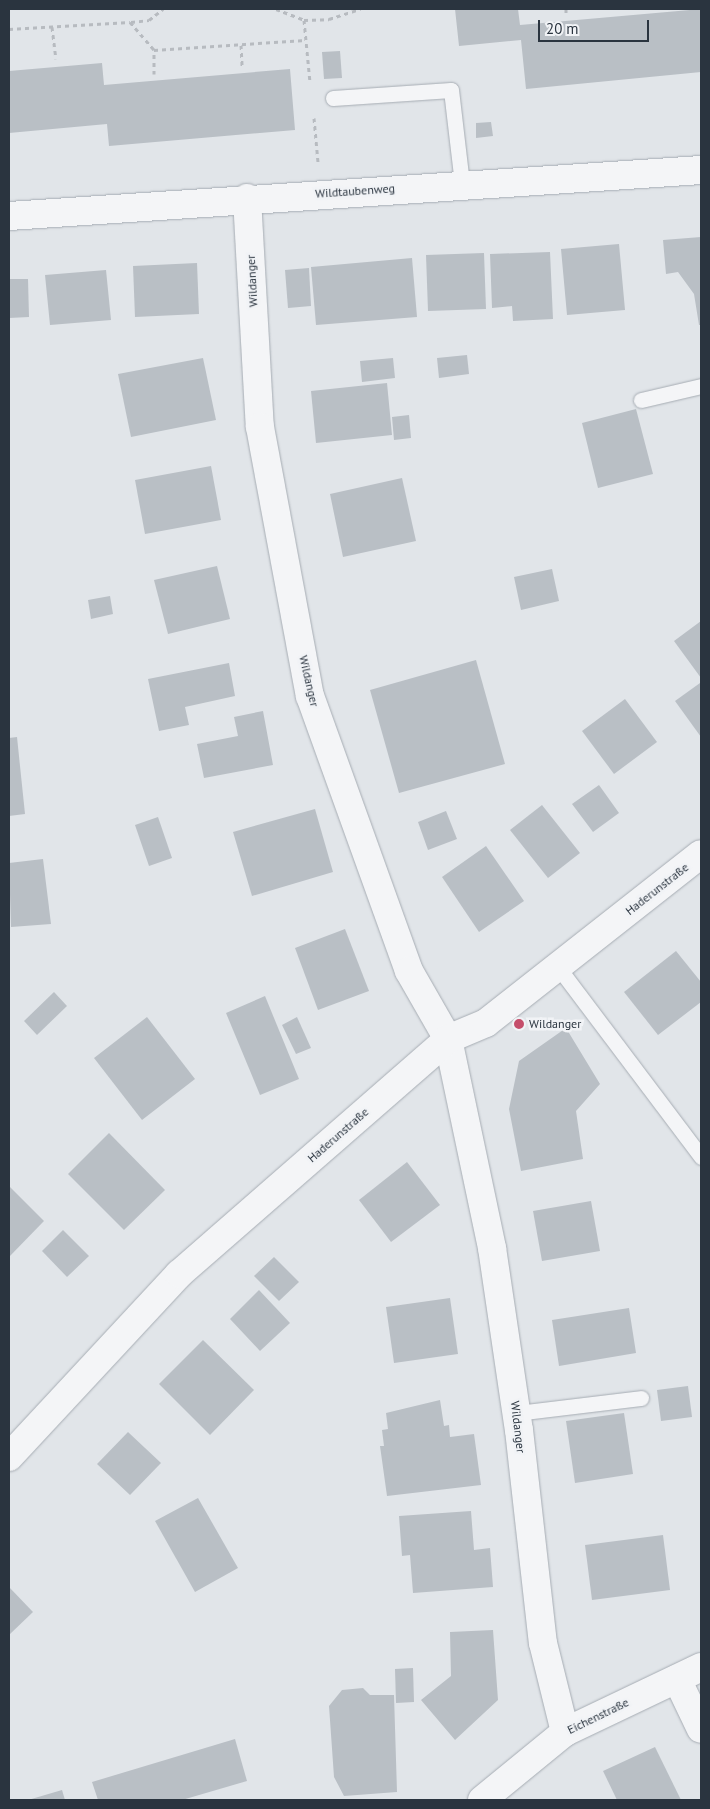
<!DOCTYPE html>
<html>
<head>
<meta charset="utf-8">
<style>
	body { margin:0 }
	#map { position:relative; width:710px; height:1809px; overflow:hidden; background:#e1e5e9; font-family:"PT Sans",sans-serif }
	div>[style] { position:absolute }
	.building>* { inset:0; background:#b9bfc5 }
	.path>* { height:3px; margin-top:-1.5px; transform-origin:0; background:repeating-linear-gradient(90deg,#b7bbc0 0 4px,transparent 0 8px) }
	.roads { filter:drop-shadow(0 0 1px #a6acb3) drop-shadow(0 0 1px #a6acb3) }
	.lane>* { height:15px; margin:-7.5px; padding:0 7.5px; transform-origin:7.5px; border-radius:7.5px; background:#f4f5f7 }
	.street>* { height:28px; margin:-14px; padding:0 14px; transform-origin:14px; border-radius:14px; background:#f4f5f7 }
	.dots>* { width:14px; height:14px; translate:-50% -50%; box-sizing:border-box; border:2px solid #f1f3f6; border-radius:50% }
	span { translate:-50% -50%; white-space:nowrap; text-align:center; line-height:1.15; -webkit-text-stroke:5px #f1f3f6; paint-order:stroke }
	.street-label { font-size:12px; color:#2a343f }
	.poi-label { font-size:12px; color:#2a343f }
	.left { translate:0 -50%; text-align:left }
	.frame { position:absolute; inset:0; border:10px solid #2a343f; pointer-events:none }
	.scale { position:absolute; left:538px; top:20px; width:111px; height:22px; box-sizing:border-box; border:2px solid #2a343f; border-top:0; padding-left:6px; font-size:15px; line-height:18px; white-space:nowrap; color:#2a343f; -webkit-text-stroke:4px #f1f3f6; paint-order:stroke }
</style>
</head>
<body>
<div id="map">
	<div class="building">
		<div style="clip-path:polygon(455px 9px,518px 9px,520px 25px,701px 9px,701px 72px,526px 89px,521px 40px,459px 46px)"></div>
		<div style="clip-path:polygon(340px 51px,342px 78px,324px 79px,322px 52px)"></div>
		<div style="clip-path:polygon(102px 63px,104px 85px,290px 69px,295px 130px,109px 146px,107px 124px,9px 133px,9px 71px)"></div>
		<div style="clip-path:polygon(491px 122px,493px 136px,476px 138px,476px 123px)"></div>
		<div style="clip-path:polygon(701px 237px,701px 325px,699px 325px,694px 294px,678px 272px,666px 274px,663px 240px)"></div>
		<div style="clip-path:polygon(619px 244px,625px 310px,567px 315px,561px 249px)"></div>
		<div style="clip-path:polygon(550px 252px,553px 319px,513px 321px,512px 306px,492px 308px,490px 254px)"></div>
		<div style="clip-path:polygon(484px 253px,486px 309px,428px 311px,426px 255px)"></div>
		<div style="clip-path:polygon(412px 258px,417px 317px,316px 325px,311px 267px)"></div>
		<div style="clip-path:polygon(197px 263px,199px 314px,135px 317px,133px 266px)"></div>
		<div style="clip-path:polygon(309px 268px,311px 306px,288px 308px,285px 270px)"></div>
		<div style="clip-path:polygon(106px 270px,111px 320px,50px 325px,45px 275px)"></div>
		<div style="clip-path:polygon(9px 279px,28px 279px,29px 317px,9px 318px)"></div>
		<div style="clip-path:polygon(467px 355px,469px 374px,439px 378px,437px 358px)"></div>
		<div style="clip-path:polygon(203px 358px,216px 420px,131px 437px,118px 374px)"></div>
		<div style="clip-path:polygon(393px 358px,395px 378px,362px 382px,360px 361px)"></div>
		<div style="clip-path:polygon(387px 383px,392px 435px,316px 443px,311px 391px)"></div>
		<div style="clip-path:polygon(636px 409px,653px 474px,598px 488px,582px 423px)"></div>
		<div style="clip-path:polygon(409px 415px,411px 438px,394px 440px,392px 417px)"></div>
		<div style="clip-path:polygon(211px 466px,221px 520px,145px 534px,135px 480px)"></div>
		<div style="clip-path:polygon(402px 478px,416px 541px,343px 557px,330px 494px)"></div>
		<div style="clip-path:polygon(217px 566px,230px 619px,168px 634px,154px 580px)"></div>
		<div style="clip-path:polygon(552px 569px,559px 601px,521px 610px,514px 577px)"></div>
		<div style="clip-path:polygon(110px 596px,113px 614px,91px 619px,88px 600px)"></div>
		<div style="clip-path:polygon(701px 621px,701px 678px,674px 641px)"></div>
		<div style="clip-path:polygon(476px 660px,505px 764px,399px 793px,370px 690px)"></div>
		<div style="clip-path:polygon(229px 663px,235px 696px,185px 707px,189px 725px,159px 731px,148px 679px)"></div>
		<div style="clip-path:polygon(700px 683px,701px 686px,701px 737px,675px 701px)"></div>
		<div style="clip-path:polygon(625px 699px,657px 742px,614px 774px,582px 731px)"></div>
		<div style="clip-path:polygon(263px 711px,273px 765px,204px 778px,197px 744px,238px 736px,234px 717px)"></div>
		<div style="clip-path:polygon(17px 737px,25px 814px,9px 816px,9px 738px)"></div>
		<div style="clip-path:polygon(599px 785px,619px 813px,593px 832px,572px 804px)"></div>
		<div style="clip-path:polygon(542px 805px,580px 853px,548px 878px,510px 830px)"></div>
		<div style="clip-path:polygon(315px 809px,333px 872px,252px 896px,233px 832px)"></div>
		<div style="clip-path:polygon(446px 811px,457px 839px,428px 850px,418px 822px)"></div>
		<div style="clip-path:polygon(158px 817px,172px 858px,149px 866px,135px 825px)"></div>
		<div style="clip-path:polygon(486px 846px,524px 901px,479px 932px,442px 877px)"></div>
		<div style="clip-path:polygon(43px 859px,51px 924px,11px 927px,9px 863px)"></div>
		<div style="clip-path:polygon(345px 929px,369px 991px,318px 1010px,295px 948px)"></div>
		<div style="clip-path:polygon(676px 951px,701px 982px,701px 1002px,658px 1035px,624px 992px)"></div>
		<div style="clip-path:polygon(54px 992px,67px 1006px,37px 1035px,24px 1021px)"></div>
		<div style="clip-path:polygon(265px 996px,299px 1079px,260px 1095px,226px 1013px)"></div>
		<div style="clip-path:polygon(147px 1017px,195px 1079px,142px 1120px,94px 1058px)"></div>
		<div style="clip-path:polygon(297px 1017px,311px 1048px,296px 1054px,282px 1025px)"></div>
		<div style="clip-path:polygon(566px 1028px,600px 1084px,576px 1111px,583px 1159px,521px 1171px,509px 1109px,519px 1061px)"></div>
		<div style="clip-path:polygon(109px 1133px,165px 1190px,124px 1230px,68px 1174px)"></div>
		<div style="clip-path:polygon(407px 1162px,440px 1205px,391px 1242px,359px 1200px)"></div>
		<div style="clip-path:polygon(9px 1186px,44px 1221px,9px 1257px)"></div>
		<div style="clip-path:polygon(591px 1201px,600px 1251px,542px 1261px,533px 1211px)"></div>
		<div style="clip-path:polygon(63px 1230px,89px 1256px,67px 1277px,42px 1251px)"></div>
		<div style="clip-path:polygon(274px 1257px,299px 1282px,279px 1301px,254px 1276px)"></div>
		<div style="clip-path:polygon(259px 1290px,290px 1323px,260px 1351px,230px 1319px)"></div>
		<div style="clip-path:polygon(450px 1298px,458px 1354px,394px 1363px,386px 1307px)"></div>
		<div style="clip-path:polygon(629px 1308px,636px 1353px,559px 1366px,552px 1320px)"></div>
		<div style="clip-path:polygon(203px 1340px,254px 1390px,210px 1435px,159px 1384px)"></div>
		<div style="clip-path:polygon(688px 1386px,692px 1417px,661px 1421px,657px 1390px)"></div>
		<div style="clip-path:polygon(440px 1400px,444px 1426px,449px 1425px,450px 1437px,474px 1434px,481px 1485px,387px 1496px,380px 1446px,384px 1446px,382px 1430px,388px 1429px,386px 1413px)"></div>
		<div style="clip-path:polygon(624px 1413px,633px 1474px,575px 1483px,566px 1421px)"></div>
		<div style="clip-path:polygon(128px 1432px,161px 1463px,130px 1495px,97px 1464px)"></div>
		<div style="clip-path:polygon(198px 1498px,238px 1568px,195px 1592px,155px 1521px)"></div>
		<div style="clip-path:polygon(471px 1511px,474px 1550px,490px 1548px,493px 1587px,413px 1593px,410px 1555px,402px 1556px,399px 1516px)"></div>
		<div style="clip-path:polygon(663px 1535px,670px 1590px,592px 1600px,585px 1545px)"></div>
		<div style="clip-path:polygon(9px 1587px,33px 1612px,9px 1635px)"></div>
		<div style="clip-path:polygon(493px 1630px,498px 1700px,455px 1740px,421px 1700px,451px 1676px,450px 1632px)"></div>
		<div style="clip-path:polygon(413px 1668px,414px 1702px,396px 1703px,395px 1669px)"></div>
		<div style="clip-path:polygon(363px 1688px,370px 1695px,394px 1695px,397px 1792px,344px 1796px,334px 1777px,329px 1706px,342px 1690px)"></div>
		<div style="clip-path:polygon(235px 1739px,247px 1781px,182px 1800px,98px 1800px,92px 1782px)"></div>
		<div style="clip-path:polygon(655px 1747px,681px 1800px,617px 1800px,603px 1771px)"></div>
		<div style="clip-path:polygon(62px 1790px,65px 1800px,28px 1800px)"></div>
	</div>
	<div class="path">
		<div style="left:276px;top:9px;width:30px;rotate:21deg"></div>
		<div style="left:304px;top:20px;width:25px;rotate:-2deg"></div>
		<div style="left:329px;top:19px;width:33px;rotate:-18deg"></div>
		<div style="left:566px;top:9px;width:7px;rotate:90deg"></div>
		<div style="left:304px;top:20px;width:62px;rotate:84.5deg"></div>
		<div style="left:131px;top:22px;width:18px;rotate:-6deg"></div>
		<div style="left:149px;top:20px;width:18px;rotate:-38deg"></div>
		<div style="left:52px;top:27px;width:32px;rotate:83deg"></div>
		<div style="left:9px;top:29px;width:121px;rotate:-3.3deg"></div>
		<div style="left:130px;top:22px;width:37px;rotate:49deg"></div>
		<div style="left:154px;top:50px;width:152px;rotate:-3.8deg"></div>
		<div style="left:241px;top:45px;width:21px;rotate:87deg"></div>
		<div style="left:154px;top:74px;width:24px;rotate:-90deg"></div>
		<div style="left:314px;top:118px;width:44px;rotate:84.8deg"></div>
	</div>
	<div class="roads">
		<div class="lane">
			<div style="left:333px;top:98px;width:118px;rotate:-3.9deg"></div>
			<div style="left:451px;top:90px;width:95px;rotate:83.3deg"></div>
			<div style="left:641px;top:400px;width:62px;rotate:-13.1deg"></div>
			<div style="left:558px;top:967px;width:238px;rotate:53deg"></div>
			<div style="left:517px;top:1413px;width:125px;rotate:-6.9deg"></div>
		</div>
		<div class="street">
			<div style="left:247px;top:198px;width:229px;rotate:86.8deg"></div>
			<div style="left:260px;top:427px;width:274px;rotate:79.5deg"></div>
			<div style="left:310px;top:696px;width:292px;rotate:70.2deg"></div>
			<div style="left:409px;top:971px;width:78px;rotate:60.2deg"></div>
			<div style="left:448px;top:1039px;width:214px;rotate:78.1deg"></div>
			<div style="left:492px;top:1248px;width:184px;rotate:81.6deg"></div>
			<div style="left:519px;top:1430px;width:214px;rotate:83.6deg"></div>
			<div style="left:543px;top:1643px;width:92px;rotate:76.1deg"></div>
			<div style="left:9px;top:216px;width:694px;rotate:-3.8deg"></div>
			<div style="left:9px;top:1457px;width:250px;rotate:-47.1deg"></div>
			<div style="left:179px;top:1274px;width:357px;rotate:-41.1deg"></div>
			<div style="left:448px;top:1039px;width:41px;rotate:-22.8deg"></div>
			<div style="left:486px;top:1023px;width:273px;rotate:-38.2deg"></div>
			<div style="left:677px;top:1679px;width:55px;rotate:64.4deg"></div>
			<div style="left:482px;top:1800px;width:107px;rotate:-39.3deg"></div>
			<div style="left:565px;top:1732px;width:151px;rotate:-25.5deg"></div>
		</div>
	</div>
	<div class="dots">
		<div style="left:519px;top:1024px;background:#c54e6b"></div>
	</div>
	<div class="street-label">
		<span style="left:355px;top:191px;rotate:-4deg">Wildtaubenweg</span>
		<span style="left:252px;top:281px;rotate:-93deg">Wildanger</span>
		<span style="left:309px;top:681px;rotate:77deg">Wildanger</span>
		<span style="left:657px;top:889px;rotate:-38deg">Haderunstraße</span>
		<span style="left:338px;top:1135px;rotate:-41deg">Haderunstraße</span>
		<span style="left:518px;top:1427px;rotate:83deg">Wildanger</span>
		<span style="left:598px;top:1716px;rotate:-26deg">Eichenstraße</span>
	</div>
	<div class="poi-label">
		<span class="left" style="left:529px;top:1024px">Wildanger</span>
	</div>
	<div class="frame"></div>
	<div class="scale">20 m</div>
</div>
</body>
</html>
